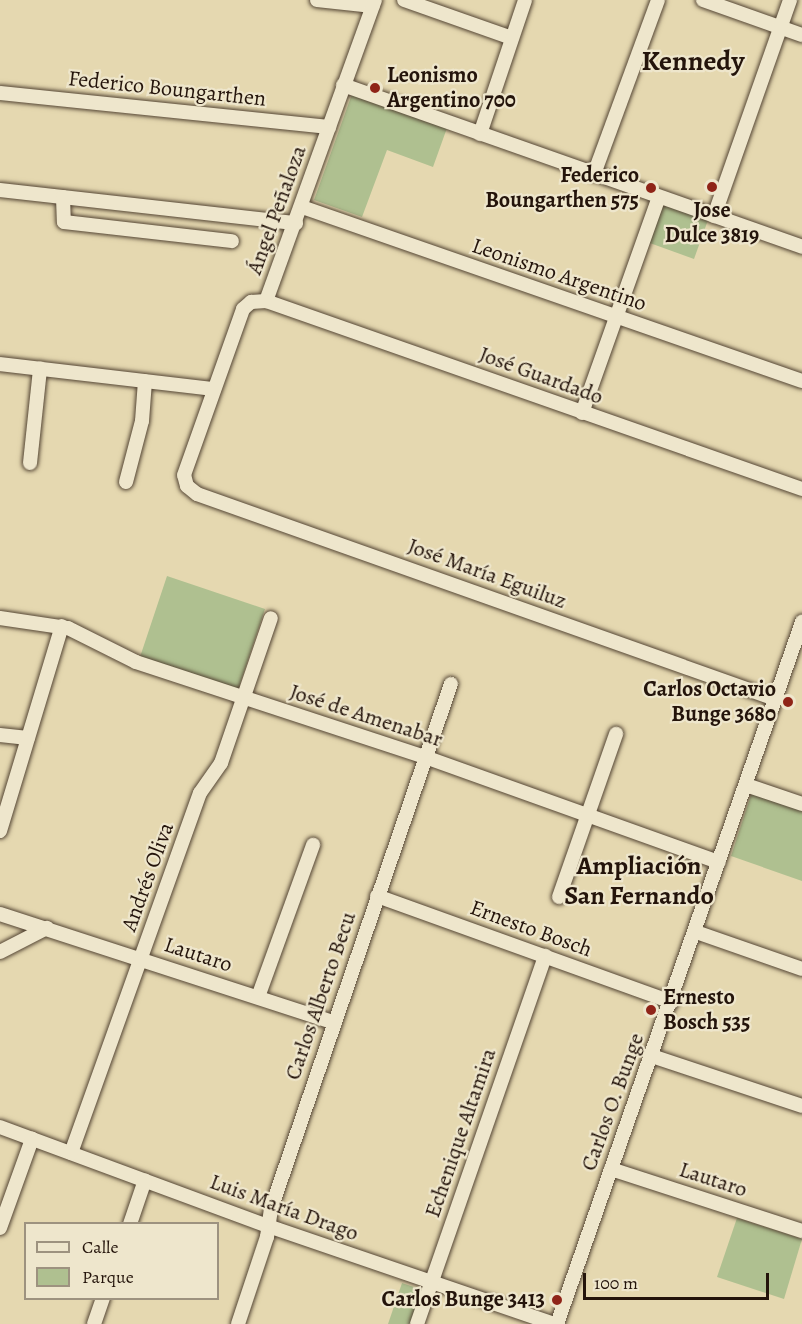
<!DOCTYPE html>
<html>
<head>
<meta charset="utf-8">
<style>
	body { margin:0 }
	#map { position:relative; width:802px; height:1324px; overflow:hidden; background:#e5d8b0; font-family:Alegreya,serif }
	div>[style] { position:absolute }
	.green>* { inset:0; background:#afc090 }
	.roads { filter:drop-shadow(0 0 2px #544534) drop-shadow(0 0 2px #544534) }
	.minor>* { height:14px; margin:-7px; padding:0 7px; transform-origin:7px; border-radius:7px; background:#eee6cc }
	.dots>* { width:16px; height:16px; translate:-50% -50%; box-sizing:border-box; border:3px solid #eee6cc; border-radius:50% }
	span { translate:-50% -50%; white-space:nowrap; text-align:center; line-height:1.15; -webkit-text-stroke:4.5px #eee6cc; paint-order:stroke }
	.poi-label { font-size:22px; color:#24140b; font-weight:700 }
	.left { translate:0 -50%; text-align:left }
	.right { translate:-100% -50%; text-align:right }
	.street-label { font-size:22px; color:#24140b }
	.quarter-label { font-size:26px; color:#24140b; font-weight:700 }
	.district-label { font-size:28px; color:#24140b; font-weight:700 }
	.legend { position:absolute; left:24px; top:1222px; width:195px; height:78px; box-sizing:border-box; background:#eee6cc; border:2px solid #9d927f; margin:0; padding:8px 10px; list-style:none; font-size:18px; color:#24140b }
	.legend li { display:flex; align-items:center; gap:12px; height:30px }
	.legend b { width:30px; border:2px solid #9d927f }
	.scale { position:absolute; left:583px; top:1273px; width:186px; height:27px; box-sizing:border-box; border:3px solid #24140b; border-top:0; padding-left:8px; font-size:18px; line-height:21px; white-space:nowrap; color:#24140b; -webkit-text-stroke:4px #eee6cc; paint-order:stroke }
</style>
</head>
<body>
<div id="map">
	<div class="green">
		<div style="clip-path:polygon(352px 94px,447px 128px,433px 167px,387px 150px,362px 217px,314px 200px)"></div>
		<div style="clip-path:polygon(662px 203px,708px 220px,694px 259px,647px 242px)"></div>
		<div style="clip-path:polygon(167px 576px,265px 609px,238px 690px,140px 657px)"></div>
		<div style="clip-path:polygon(752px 792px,802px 809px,802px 881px,731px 856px)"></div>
		<div style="clip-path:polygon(737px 1218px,802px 1239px,784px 1299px,717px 1277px)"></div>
		<div style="clip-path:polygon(402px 1283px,423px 1290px,412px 1324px,388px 1324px)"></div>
	</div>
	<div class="roads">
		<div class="minor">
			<div style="left:317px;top:0;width:56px;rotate:6.1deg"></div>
			<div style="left:404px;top:0;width:114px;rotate:19.4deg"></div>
			<div style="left:703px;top:0;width:105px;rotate:19.5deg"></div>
			<div style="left:343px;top:85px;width:487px;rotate:19.4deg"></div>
			<div style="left:0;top:93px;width:331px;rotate:5.9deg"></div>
			<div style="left:480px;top:134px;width:141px;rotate:-71.4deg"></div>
			<div style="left:594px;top:174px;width:185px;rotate:-69.8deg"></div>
			<div style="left:0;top:190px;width:298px;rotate:6.4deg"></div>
			<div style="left:63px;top:197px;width:25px;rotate:88deg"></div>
			<div style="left:64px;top:222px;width:169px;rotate:6.5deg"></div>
			<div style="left:302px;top:207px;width:529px;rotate:19.19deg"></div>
			<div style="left:714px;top:216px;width:229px;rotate:-70.6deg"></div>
			<div style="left:266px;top:301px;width:320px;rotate:-70.1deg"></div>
			<div style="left:0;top:364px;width:215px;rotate:6.7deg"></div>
			<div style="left:582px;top:413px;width:229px;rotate:-70.4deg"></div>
			<div style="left:30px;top:463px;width:95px;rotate:-83.9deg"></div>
			<div style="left:126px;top:482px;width:63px;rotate:-75.3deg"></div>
			<div style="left:142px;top:421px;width:40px;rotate:-85.7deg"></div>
			<div style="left:0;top:618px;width:69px;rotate:8.4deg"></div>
			<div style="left:68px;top:628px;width:76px;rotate:26.6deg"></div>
			<div style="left:136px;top:662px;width:304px;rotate:18.2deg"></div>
			<div style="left:425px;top:757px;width:312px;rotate:19.7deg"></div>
			<div style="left:775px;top:699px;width:613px;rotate:-160.47deg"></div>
			<div style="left:197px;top:494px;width:13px;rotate:-141deg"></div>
			<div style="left:187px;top:486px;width:11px;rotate:-105deg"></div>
			<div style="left:184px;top:475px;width:176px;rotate:-70.4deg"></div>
			<div style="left:243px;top:309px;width:11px;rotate:-41deg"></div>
			<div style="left:251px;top:302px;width:15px;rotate:-4deg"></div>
			<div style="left:266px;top:301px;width:568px;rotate:19.33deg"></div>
			<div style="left:0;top:735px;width:28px;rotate:6deg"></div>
			<div style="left:746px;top:785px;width:59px;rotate:18.7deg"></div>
			<div style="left:0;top:831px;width:214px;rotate:-73.2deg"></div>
			<div style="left:377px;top:896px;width:313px;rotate:19.8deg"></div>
			<div style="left:559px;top:897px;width:173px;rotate:-70.7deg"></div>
			<div style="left:0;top:914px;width:352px;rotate:18deg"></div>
			<div style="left:696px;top:932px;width:112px;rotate:19.2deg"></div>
			<div style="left:0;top:952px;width:53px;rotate:-27.1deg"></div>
			<div style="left:258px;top:997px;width:162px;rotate:-70.1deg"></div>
			<div style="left:652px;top:1056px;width:158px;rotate:18.4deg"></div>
			<div style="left:0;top:1127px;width:286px;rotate:20.3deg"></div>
			<div style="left:268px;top:1226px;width:303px;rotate:18.9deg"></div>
			<div style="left:71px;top:1153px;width:382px;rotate:-70.3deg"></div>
			<div style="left:200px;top:793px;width:37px;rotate:-55deg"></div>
			<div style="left:221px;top:763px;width:153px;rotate:-71deg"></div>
			<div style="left:611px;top:1169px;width:201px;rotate:18deg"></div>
			<div style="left:130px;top:1224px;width:46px;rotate:-71.2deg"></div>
			<div style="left:0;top:1228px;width:95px;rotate:-70.2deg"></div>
			<div style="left:94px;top:1324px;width:28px;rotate:-71deg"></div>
			<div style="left:238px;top:1324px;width:92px;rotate:-71.6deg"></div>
			<div style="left:267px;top:1237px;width:28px;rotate:-82deg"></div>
			<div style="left:271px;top:1209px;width:555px;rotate:-71.08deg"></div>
			<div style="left:417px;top:1324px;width:390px;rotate:-70.8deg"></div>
			<div style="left:557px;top:1324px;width:744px;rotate:-70.76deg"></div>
		</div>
	</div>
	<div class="dots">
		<div style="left:375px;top:88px;background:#8f2418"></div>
		<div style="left:712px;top:187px;background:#8f2418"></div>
		<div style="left:651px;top:188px;background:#8f2418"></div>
		<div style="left:788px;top:702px;background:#8f2418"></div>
		<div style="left:651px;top:1010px;background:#8f2418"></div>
		<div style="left:557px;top:1300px;background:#8f2418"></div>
	</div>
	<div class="poi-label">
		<span class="left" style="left:387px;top:88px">Leonismo<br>Argentino 700</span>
		<span class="right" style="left:639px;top:188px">Federico<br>Boungarthen 575</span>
		<span style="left:712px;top:223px">Jose<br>Dulce 3819</span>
		<span class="right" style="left:776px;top:702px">Carlos Octavio<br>Bunge 3680</span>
		<span class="left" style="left:663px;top:1010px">Ernesto<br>Bosch 535</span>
		<span class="right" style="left:545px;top:1300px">Carlos Bunge 3413</span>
	</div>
	<div class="street-label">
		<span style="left:167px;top:89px;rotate:6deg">Federico Boungarthen</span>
		<span style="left:277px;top:210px;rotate:-70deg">Ángel Peñaloza</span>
		<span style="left:559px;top:275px;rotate:19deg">Leonismo Argentino</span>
		<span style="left:541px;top:376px;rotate:20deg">José Guardado</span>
		<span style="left:487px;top:574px;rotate:20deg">José María Eguiluz</span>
		<span style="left:366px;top:716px;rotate:18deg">José de Amenabar</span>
		<span style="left:148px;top:877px;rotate:-70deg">Andrés Oliva</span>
		<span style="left:531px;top:929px;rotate:20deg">Ernesto Bosch</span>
		<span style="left:198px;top:955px;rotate:18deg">Lautaro</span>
		<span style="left:321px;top:996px;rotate:-71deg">Carlos Alberto Becu</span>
		<span style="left:613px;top:1102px;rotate:-70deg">Carlos O. Bunge</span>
		<span style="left:461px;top:1133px;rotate:-71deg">Echenique Altamira</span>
		<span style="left:713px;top:1180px;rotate:18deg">Lautaro</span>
		<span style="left:284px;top:1208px;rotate:20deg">Luis María Drago</span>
	</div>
	<div class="quarter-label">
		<span style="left:639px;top:881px">Ampliación<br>San Fernando</span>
	</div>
	<div class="district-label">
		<span style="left:693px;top:61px">Kennedy</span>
	</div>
	<ul class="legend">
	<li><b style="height:8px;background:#eee6cc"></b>Calle</li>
	<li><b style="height:16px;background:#afc090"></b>Parque</li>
	</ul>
	<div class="scale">100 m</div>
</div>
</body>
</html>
